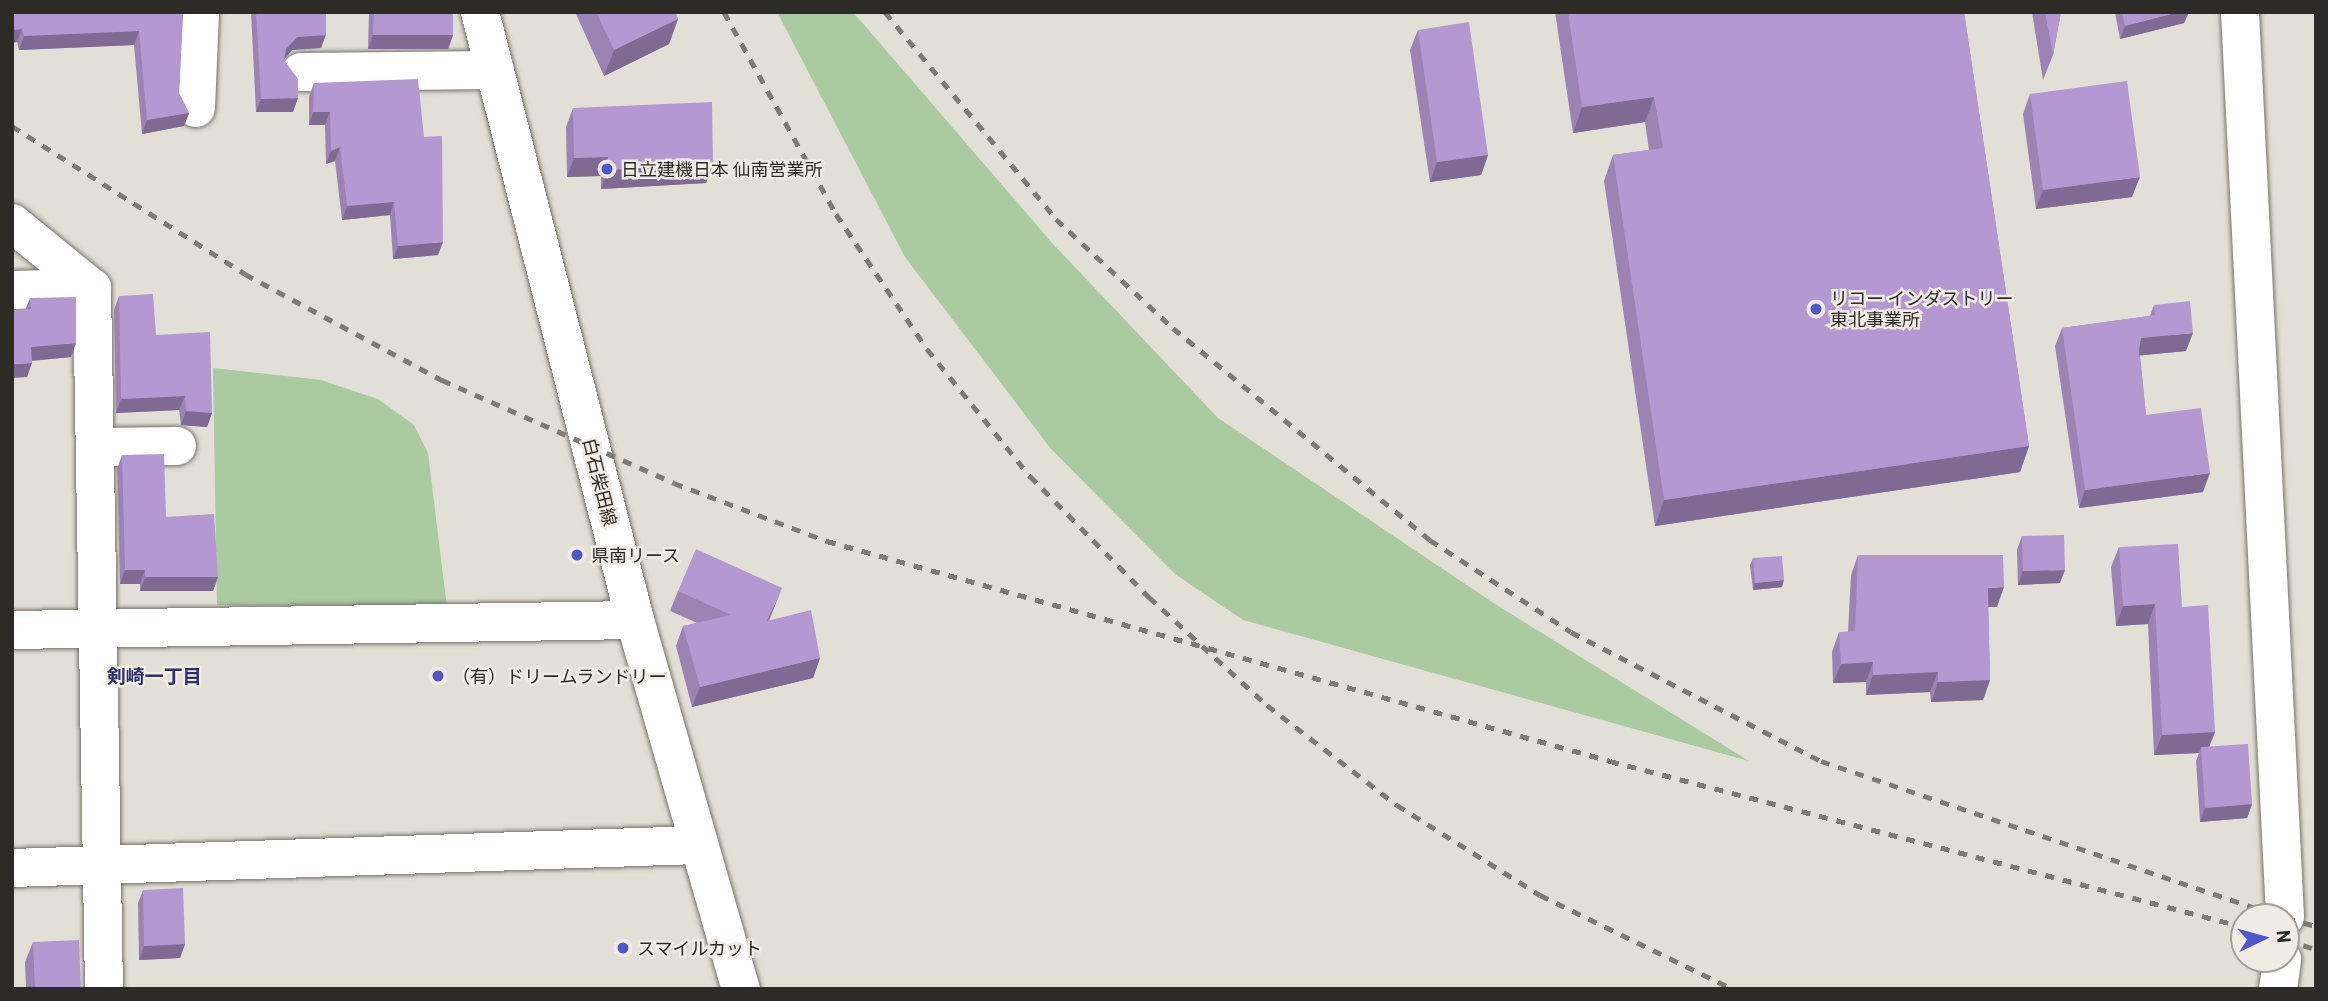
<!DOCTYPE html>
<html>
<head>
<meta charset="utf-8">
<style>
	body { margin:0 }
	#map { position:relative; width:2328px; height:1001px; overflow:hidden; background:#e2dfd6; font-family:Barlow,"Noto Sans JP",sans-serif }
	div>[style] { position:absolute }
	.green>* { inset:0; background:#aacaa0 }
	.roads { filter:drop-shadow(0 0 2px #76736b) drop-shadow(0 0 2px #76736b) }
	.minor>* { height:38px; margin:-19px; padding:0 19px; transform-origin:19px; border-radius:19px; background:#fff }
	.major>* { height:38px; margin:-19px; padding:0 19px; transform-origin:19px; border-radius:19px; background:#fff }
	.rail>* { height:5px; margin-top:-2.5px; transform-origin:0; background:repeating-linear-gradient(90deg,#7c7b74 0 9px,transparent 0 18px) }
	.wall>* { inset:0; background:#9b83b4 }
	.shaded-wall>* { inset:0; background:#7e6a92 }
	.building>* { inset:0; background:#b498d1 }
	.dots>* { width:19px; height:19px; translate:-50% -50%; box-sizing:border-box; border:4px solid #f0ece3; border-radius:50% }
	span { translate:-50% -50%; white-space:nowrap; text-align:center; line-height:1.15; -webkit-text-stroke:5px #f0ece3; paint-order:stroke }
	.poi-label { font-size:18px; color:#2c2b27 }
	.left { translate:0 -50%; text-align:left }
	.street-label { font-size:18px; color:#2c2b27 }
	.neighbourhood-label { font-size:19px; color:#2d316b; font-weight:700 }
	.frame { position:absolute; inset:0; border:14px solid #2c2b27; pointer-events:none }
	.north { position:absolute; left:2230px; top:903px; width:70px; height:70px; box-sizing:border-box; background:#f0ece3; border:2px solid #a29f98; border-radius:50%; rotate:85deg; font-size:19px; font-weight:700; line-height:28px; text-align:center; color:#2c2b27 }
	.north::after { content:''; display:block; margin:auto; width:24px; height:32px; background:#5256cc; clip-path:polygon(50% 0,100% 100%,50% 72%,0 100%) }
</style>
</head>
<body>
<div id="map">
	<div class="green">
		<div style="clip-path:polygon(777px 12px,853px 12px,1053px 244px,1218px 418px,1495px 604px,1749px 761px,1243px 620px,1175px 574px,1051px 449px,905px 257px)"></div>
		<div style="clip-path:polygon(213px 368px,321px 380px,378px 399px,414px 425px,428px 453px,447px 607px,217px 605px)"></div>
	</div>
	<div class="roads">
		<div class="minor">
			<div style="left:2240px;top:12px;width:906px;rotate:87.15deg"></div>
			<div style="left:301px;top:72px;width:194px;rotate:-0.6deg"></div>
			<div style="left:196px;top:108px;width:96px;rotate:-87.6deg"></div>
			<div style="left:12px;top:223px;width:103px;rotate:39.1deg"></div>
			<div style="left:92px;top:288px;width:701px;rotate:89.02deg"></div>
			<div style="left:12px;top:290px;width:80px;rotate:-1.4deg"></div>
			<div style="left:95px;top:447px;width:82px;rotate:-0.7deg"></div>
			<div style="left:12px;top:630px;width:623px;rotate:-0.92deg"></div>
			<div style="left:12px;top:868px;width:685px;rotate:-1.92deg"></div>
			<div style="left:2278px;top:989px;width:30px;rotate:-82deg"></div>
		</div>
		<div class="major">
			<div style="left:480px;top:12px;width:627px;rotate:75.7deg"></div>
			<div style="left:635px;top:620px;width:384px;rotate:74deg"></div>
		</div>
	</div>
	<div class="rail">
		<div style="left:724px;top:12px;width:231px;rotate:61deg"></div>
		<div style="left:836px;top:214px;width:163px;rotate:56deg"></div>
		<div style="left:927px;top:349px;width:164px;rotate:51deg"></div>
		<div style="left:1030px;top:476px;width:170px;rotate:45.5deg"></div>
		<div style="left:1149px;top:597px;width:160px;rotate:42.5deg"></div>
		<div style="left:1267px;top:705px;width:164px;rotate:37.6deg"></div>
		<div style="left:1397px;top:805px;width:169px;rotate:32.2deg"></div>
		<div style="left:1540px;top:895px;width:215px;rotate:26deg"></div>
		<div style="left:885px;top:12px;width:268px;rotate:50.4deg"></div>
		<div style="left:1056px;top:219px;width:160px;rotate:43deg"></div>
		<div style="left:1173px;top:328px;width:333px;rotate:39.5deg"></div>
		<div style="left:1430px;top:540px;width:168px;rotate:33.1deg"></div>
		<div style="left:1571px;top:632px;width:281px;rotate:27.3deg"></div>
		<div style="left:1821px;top:761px;width:488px;rotate:18.7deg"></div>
		<div style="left:12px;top:126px;width:276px;rotate:32.4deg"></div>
		<div style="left:245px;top:274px;width:224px;rotate:28.3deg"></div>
		<div style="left:442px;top:380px;width:254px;rotate:23.9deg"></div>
		<div style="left:674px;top:483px;width:164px;rotate:20.8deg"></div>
		<div style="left:827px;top:541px;width:813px;rotate:15.69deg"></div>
		<div style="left:1610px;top:761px;width:655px;rotate:14.67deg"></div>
		<div style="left:2286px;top:918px;width:31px;rotate:15deg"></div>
		<div style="left:2286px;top:940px;width:31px;rotate:17deg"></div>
	</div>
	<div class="wall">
		<div style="clip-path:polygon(12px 12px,183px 12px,179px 93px,189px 113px,184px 126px,142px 134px,134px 45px,19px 50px,17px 42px,12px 43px)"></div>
		<div style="clip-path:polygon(251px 12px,326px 12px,321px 48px,292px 50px,284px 59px,293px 112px,256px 112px)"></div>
		<div style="clip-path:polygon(369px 12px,453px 12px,453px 35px,448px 49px,368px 49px)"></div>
		<div style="clip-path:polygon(575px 12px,675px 12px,678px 19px,669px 44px,604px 76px)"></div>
		<div style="clip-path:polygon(1555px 12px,1964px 12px,2029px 446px,2020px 472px,1655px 526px,1604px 181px,1613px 155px,1649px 150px,1645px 122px,1573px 133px)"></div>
		<div style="clip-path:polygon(2032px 12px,2061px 12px,2053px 55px,2043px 80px)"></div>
		<div style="clip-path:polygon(2115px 12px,2189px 12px,2184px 23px,2120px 39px)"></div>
		<div style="clip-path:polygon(1418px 30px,1488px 155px,1481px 175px,1430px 182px,1410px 50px)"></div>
		<div style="clip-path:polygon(314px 83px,438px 255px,393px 259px,390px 215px,342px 220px,335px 161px,326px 164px,325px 125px,309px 125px,309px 97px)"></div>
		<div style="clip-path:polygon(2030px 94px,2132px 197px,2036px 209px,2023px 114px)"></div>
		<div style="clip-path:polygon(573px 108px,713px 164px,706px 183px,601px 189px,601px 176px,567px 177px,566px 127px)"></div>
		<div style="clip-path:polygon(119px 296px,156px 335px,212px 413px,207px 427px,181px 425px,179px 410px,116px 413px,114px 310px)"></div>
		<div style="clip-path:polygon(30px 298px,71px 357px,32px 361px,27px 377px,25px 310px)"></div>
		<div style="clip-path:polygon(2154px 305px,2186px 351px,2140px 355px,2146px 415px,2203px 492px,2079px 508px,2055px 346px,2062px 328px,2150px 316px)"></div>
		<div style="clip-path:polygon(122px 455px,166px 517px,218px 577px,213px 591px,140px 591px,140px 584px,120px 584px,117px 469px)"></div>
		<div style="clip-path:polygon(2022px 536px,2060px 583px,2018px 585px,2017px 550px)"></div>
		<div style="clip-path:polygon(2119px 547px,2182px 607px,2215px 732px,2209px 747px,2252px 804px,2247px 818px,2200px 822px,2196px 761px,2199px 753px,2154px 755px,2148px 624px,2116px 626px,2111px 567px)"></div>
		<div style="clip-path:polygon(1858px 555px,1997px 607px,1988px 607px,1990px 680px,1983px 700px,1931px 702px,1930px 692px,1866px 695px,1866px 682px,1833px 683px,1832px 652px,1839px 632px,1848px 632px,1851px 575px)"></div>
		<div style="clip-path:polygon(1753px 558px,1782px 587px,1753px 590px,1750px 565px)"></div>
		<div style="clip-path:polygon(678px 591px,774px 608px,769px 621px,820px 658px,813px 678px,692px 707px,676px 646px,683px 626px,697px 623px,670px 611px)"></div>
		<div style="clip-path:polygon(143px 890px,185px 944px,180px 958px,139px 960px,138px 903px)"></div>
		<div style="clip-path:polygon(33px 942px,81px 989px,26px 989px,25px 962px)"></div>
	</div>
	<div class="shaded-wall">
		<div style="clip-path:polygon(2179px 12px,2189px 12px,2184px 23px,2120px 39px,2125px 26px)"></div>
		<div style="clip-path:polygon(678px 19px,669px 44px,604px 76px,614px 50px)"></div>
		<div style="clip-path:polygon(22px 29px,17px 42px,12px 43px,12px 30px)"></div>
		<div style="clip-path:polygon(139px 31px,134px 45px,19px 50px,24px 36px)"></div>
		<div style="clip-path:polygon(326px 35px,321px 48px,292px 50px,282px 62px,286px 49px,297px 37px)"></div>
		<div style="clip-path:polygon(373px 35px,453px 35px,448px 49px,368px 49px)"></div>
		<div style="clip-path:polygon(1654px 97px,1645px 122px,1573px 133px,1582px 107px)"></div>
		<div style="clip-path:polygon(298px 98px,293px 112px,256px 112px,261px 99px)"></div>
		<div style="clip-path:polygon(313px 112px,330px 112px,325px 125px,309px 125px)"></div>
		<div style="clip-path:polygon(189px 113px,184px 126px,142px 134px,147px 120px)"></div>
		<div style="clip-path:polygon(340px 147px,335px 161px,326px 164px,331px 151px)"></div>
		<div style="clip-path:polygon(1488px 155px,1481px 175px,1430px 182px,1437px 162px)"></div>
		<div style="clip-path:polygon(608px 157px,601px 176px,567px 177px,574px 158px)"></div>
		<div style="clip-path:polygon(713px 164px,706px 183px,601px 189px,608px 170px)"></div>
		<div style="clip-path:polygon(2140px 177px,2132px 197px,2036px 209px,2043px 190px)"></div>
		<div style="clip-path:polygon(394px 202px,390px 215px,342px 220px,347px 206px)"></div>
		<div style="clip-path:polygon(443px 242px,438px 255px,393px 259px,398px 246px)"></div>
		<div style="clip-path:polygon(2193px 333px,2186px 351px,2135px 356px,2141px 338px)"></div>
		<div style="clip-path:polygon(76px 343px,71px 357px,26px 361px,31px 347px)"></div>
		<div style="clip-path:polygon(32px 363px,27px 377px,12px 378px,12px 364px)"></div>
		<div style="clip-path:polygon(185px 396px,179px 410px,116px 413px,121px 399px)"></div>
		<div style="clip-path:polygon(186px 411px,212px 413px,207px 427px,181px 425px)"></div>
		<div style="clip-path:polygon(2029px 446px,2020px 472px,1655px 526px,1664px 500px)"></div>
		<div style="clip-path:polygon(2210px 473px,2203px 492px,2079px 508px,2085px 490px)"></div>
		<div style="clip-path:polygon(125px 570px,145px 570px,140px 584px,120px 584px)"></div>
		<div style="clip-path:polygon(2065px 570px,2060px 583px,2018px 585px,2023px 571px)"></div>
		<div style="clip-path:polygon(145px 577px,218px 577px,213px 591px,140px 591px)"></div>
		<div style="clip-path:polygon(1784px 580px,1782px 587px,1753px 590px,1755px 583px)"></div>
		<div style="clip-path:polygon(2004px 587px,1997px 607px,1981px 607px,1988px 588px)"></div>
		<div style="clip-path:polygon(782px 588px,774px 608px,759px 641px,767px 621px)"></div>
		<div style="clip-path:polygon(2155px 604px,2148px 624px,2116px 626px,2123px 606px)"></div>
		<div style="clip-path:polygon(820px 658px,813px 678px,692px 707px,700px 687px)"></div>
		<div style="clip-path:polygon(1873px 662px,1866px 682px,1833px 683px,1841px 664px)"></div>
		<div style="clip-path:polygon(1938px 672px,1930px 692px,1866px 695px,1873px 675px)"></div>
		<div style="clip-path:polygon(1990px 680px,1983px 700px,1931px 702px,1938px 682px)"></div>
		<div style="clip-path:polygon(2215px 732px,2207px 752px,2201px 747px,2199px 753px,2154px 755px,2162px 735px)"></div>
		<div style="clip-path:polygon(2252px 804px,2247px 818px,2200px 822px,2205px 808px)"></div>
		<div style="clip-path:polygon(185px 944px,180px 958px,139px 960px,144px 946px)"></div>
	</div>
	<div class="building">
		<div style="clip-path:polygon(12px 12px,183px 12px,179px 93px,189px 113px,147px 120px,139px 31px,24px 36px,22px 29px,12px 30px)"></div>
		<div style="clip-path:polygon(256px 12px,326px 12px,326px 35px,297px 37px,286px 49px,284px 60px,298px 79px,298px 98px,261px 99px)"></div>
		<div style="clip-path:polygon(374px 12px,453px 12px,453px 35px,373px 35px)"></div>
		<div style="clip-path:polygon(596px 12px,675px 12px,678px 19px,614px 50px)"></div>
		<div style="clip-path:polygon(1568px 12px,1964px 12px,2029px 446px,1664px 500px,1613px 155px,1663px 148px,1654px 97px,1582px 107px)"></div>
		<div style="clip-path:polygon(2045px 12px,2061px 12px,2053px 55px)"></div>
		<div style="clip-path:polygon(2122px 12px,2179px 12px,2125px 26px)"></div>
		<div style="clip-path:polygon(1469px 22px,1488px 155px,1437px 162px,1418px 30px)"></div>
		<div style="clip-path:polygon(418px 79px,424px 137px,442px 136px,443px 242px,398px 246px,394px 202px,347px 206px,340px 147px,331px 151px,330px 112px,313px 112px,314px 83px)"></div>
		<div style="clip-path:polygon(2127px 81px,2140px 177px,2043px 190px,2030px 94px)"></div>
		<div style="clip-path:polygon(712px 102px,713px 164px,608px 170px,608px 157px,574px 158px,573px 108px)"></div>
		<div style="clip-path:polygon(153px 294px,156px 335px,210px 332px,212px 413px,186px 411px,185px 396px,121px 399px,119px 296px)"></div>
		<div style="clip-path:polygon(76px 297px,76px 343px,31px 347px,32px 363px,12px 364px,12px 310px,31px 309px,30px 298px)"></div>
		<div style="clip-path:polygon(2190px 301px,2193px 333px,2141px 338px,2139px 350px,2146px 415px,2201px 408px,2210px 473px,2085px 490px,2062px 328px,2155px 315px,2154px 305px)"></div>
		<div style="clip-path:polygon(164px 454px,166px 517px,214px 514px,218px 577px,145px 577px,145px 570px,125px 570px,122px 455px)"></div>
		<div style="clip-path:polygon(2064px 535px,2065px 570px,2023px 571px,2022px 536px)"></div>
		<div style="clip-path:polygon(2178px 544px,2182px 607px,2208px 605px,2215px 732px,2162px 735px,2155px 604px,2123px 606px,2119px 547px)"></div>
		<div style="clip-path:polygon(696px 549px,782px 588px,767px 621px,811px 610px,820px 658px,700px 687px,683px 626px,731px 615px,678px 591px)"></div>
		<div style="clip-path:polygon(1858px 555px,2003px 555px,2004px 587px,1988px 588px,1990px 680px,1938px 682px,1938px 672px,1873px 675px,1873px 662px,1841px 664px,1839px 632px,1855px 631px)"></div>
		<div style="clip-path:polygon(1782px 556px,1784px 580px,1755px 583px,1753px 558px)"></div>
		<div style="clip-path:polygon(2248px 744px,2252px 804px,2205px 808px,2201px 747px)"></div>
		<div style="clip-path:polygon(183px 888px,185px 944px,144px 946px,143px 890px)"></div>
		<div style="clip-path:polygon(79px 940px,81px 989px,35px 989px,33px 942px)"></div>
	</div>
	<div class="dots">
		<div style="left:607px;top:169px;background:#5256cc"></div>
		<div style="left:1816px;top:309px;background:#5256cc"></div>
		<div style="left:577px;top:555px;background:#5256cc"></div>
		<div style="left:438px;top:676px;background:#5256cc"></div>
		<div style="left:623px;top:948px;background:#5256cc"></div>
	</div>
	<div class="poi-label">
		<span class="left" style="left:621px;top:169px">日立建機日本 仙南営業所</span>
		<span class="left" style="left:1830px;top:309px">リコー インダストリー<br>東北事業所</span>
		<span class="left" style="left:591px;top:555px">県南リース</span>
		<span class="left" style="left:452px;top:676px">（有）ドリームランドリー</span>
		<span class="left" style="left:637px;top:948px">スマイルカット</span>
	</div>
	<div class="street-label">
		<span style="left:600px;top:482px;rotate:76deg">白石柴田線</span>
	</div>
	<div class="neighbourhood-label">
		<span style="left:154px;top:676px">剣崎一丁目</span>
	</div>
	<div class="frame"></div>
	<div class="north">N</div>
</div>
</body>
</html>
